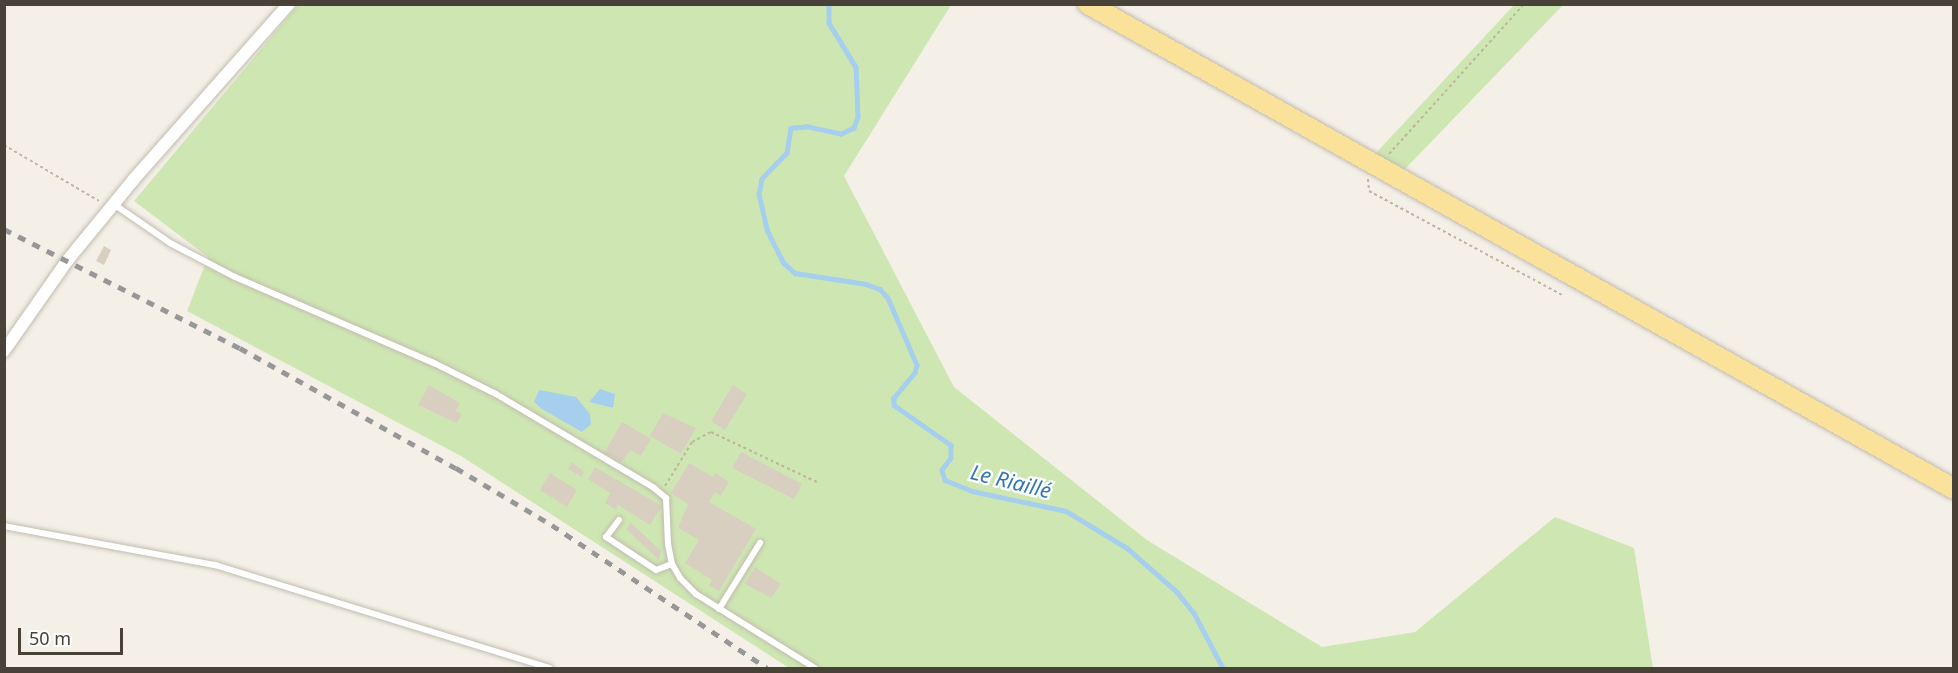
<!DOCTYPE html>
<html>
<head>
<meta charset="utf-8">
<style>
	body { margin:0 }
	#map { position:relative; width:1958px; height:673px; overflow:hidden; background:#f4f0e8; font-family:"Noto Sans",sans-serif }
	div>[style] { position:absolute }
	.green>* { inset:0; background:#cee7b2 }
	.water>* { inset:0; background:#a6cfee }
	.stream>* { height:4.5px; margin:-2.25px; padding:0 2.25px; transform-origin:2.25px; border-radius:2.25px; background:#a6cfee }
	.building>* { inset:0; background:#d8cfc1 }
	.path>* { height:2px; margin-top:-1px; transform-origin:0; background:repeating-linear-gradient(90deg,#c0b59d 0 3px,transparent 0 6px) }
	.roads { filter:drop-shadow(0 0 2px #c2bbae) drop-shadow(0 0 2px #c2bbae) }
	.service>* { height:6px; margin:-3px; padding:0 3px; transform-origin:3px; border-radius:3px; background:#fff }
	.minor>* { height:12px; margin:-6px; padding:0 6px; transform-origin:6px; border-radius:6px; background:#fff }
	.primary>* { height:20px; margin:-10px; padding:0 10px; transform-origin:10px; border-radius:10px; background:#fbe29a }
	.rail>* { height:4.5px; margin-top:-2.25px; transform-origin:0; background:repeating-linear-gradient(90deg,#979797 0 8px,transparent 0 16px) }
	span { translate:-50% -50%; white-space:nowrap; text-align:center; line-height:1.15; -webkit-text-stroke:4.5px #fff; paint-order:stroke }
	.water-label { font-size:21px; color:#3378b0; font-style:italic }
	.frame { position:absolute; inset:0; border:6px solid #474137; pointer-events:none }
	.scale { position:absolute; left:18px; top:628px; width:105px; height:27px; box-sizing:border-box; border:3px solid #474137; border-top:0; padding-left:8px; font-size:18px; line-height:21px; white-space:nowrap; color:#474137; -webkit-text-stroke:4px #fff; paint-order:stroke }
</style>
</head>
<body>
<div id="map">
	<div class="green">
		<div style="clip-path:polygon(298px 5px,951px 5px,844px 176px,954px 387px,1147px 540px,1322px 647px,1415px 632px,1555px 517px,1634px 548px,1653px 668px,789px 668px,461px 456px,187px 311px,208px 257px,134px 201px)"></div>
		<div style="clip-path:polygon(1514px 5px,1563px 5px,1405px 169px,1375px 154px)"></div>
	</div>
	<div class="water">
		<div style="clip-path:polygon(600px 389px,615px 394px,613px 408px,589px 402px)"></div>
		<div style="clip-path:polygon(539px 390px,576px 397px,590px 414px,591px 424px,582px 432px,542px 409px,534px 402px)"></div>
	</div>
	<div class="stream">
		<div style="left:829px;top:4px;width:19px;rotate:90deg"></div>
		<div style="left:829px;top:23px;width:52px;rotate:58.5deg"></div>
		<div style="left:856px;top:67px;width:50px;rotate:87.7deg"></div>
		<div style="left:858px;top:117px;width:12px;rotate:110deg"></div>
		<div style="left:854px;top:128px;width:14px;rotate:155deg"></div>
		<div style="left:841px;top:134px;width:35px;rotate:-168deg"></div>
		<div style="left:807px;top:127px;width:16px;rotate:176deg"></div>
		<div style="left:791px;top:128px;width:25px;rotate:99deg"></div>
		<div style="left:787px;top:153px;width:36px;rotate:134deg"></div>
		<div style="left:762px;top:179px;width:15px;rotate:101deg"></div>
		<div style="left:759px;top:194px;width:39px;rotate:77deg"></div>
		<div style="left:768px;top:232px;width:35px;rotate:63deg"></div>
		<div style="left:784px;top:263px;width:15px;rotate:42deg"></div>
		<div style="left:795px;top:273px;width:72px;rotate:8.8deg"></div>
		<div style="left:866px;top:284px;width:15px;rotate:20deg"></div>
		<div style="left:880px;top:289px;width:12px;rotate:48deg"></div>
		<div style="left:888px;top:298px;width:73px;rotate:66.6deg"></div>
		<div style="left:917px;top:365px;width:8px;rotate:104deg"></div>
		<div style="left:915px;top:373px;width:33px;rotate:130deg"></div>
		<div style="left:894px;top:398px;width:7px;rotate:90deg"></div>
		<div style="left:894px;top:405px;width:70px;rotate:35.1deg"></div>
		<div style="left:951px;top:445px;width:13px;rotate:90deg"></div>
		<div style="left:951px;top:458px;width:15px;rotate:127deg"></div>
		<div style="left:942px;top:470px;width:10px;rotate:73deg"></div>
		<div style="left:945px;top:480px;width:29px;rotate:22deg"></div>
		<div style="left:972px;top:491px;width:96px;rotate:12deg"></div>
		<div style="left:1066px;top:511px;width:71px;rotate:31.2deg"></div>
		<div style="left:1127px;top:548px;width:67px;rotate:41.3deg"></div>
		<div style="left:1177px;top:592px;width:27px;rotate:51deg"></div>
		<div style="left:1194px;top:613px;width:62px;rotate:62.2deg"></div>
	</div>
	<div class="building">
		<div style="clip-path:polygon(104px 246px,111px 250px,104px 265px,96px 261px)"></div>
		<div style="clip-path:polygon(429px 385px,460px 403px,456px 411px,462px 414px,457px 423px,418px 405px)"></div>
		<div style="clip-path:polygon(733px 385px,747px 394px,725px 430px,711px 421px)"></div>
		<div style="clip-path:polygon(663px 413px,696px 428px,681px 454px,650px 436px)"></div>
		<div style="clip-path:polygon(622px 422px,651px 439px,641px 456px,630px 450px,622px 462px,604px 453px)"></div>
		<div style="clip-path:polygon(741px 452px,802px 484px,794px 499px,732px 468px)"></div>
		<div style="clip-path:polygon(572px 462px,584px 472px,582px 477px,568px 469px)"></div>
		<div style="clip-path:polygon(689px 463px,713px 477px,715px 473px,729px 482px,721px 496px,715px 492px,709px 502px,756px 529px,719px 591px,709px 585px,712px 580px,685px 563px,699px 540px,678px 528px,688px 504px,671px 493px)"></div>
		<div style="clip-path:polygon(595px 467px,662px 506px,650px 525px,618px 505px,616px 510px,605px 503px,610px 493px,588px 479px)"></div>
		<div style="clip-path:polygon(550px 473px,577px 490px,567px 507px,540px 490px)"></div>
		<div style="clip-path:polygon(631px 523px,661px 551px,659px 560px,626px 529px)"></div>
		<div style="clip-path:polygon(755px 567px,781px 584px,771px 598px,745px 584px)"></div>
	</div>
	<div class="path">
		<div style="left:4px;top:145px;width:110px;rotate:30.5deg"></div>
		<div style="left:1389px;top:154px;width:202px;rotate:-48deg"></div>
		<div style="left:1368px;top:179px;width:12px;rotate:85deg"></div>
		<div style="left:1369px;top:191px;width:219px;rotate:28.3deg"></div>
		<div style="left:665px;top:486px;width:52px;rotate:-58.5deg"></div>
		<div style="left:692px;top:442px;width:21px;rotate:-28deg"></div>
		<div style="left:711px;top:432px;width:117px;rotate:25.3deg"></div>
	</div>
	<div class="roads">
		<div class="service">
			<div style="left:115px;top:205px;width:67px;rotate:34.6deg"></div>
			<div style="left:170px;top:243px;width:73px;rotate:27.6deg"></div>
			<div style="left:235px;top:277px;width:217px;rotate:23.4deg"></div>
			<div style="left:434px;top:363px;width:69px;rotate:26.6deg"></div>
			<div style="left:496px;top:394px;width:184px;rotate:30.7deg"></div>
			<div style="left:654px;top:488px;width:16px;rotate:40deg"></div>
			<div style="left:666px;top:498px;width:46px;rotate:87.5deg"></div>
			<div style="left:668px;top:544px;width:20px;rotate:79deg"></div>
			<div style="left:672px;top:564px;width:16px;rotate:60deg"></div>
			<div style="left:680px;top:578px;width:23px;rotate:45deg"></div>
			<div style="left:696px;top:594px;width:140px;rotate:31.9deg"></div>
			<div style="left:619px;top:520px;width:21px;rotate:127deg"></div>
			<div style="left:606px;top:537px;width:60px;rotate:33.4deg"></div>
			<div style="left:656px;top:570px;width:17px;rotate:-21deg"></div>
			<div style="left:4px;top:526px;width:215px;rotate:10.5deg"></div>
			<div style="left:215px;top:565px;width:350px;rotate:17.1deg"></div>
			<div style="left:719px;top:609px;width:78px;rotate:-58.2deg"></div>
		</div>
		<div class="minor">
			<div style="left:4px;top:351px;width:110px;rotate:-55deg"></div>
			<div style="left:67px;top:261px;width:106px;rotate:-50.7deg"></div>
			<div style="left:134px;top:179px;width:234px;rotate:-48.5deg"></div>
		</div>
		<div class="primary">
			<div style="left:1088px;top:4px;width:993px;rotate:29.25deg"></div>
		</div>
	</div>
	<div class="rail">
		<div style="left:4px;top:229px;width:264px;rotate:26.8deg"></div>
		<div style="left:240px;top:348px;width:247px;rotate:29.1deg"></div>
		<div style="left:456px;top:468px;width:112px;rotate:30.7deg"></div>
		<div style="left:552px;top:525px;width:258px;rotate:33.6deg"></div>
	</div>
	<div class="water-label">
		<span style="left:1011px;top:481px;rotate:14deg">Le Riaillé</span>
	</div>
	<div class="frame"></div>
	<div class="scale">50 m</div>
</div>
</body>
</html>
